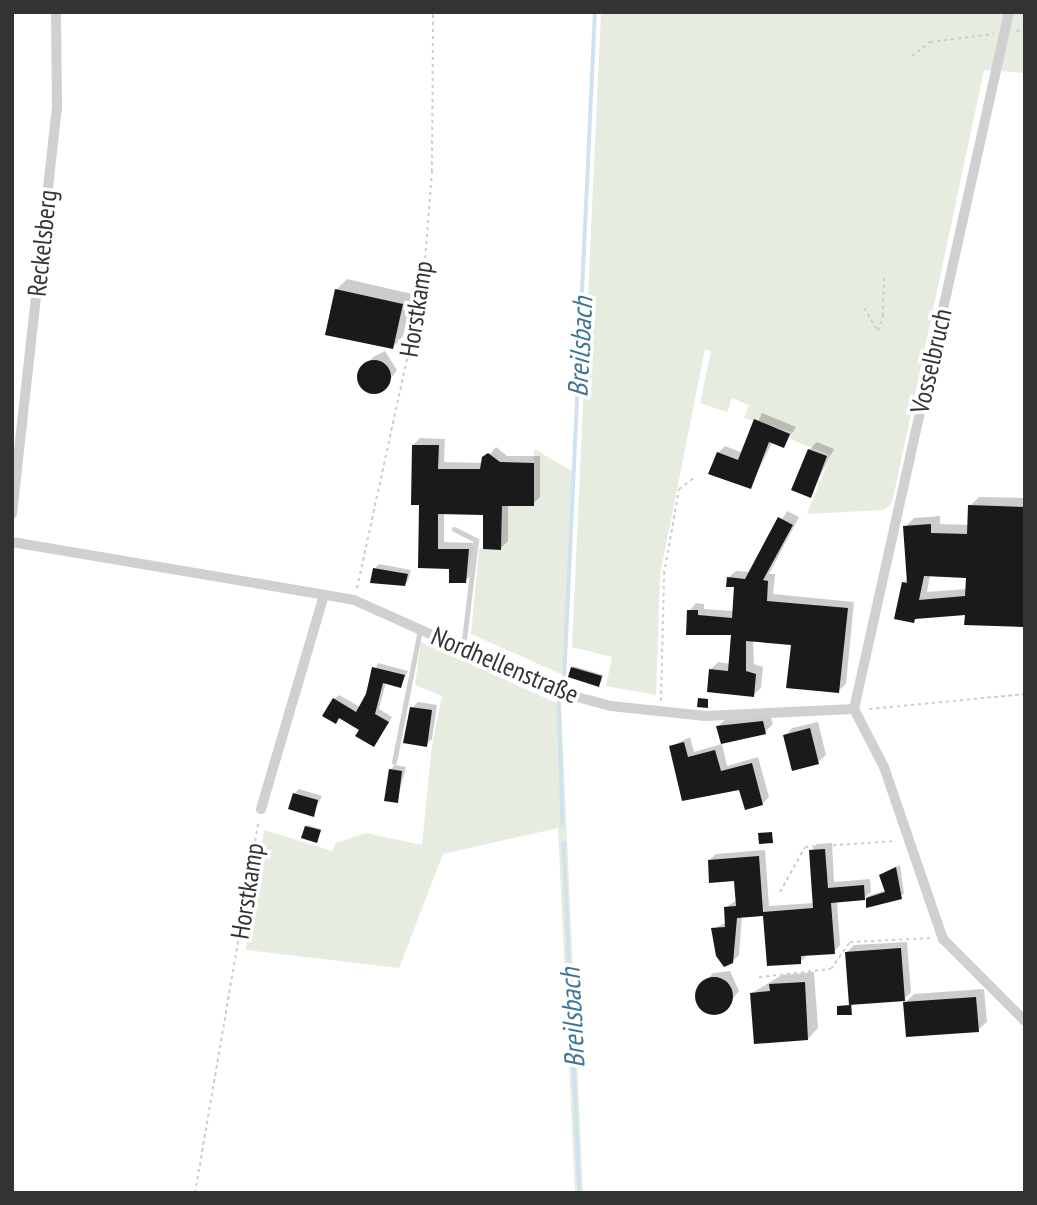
<!DOCTYPE html>
<html>
<head>
<meta charset="utf-8">
<style>
	body { margin:0 }
	#map { position:relative; width:1037px; height:1205px; overflow:hidden; background:#fff; font-family:"PT Sans Narrow",sans-serif }
	div>[style] { position:absolute }
	.green>* { inset:0; background:#e6ecdf }
	.shadow>* { inset:0; background:#0003 }
	.stream>* { height:3.5px; margin:-1.75px; padding:0 1.75px; transform-origin:1.75px; border-radius:1.75px; background:#cfe2ee }
	.building>* { inset:0; background:#1a1a1a }
	.round { border-radius:50% }
	.path>* { height:2px; margin-top:-1px; transform-origin:0; background:repeating-linear-gradient(90deg,#cdcdcd 0 3.5px,transparent 0 7px) }
	.lane>* { height:5px; margin:-2.5px; padding:0 2.5px; transform-origin:2.5px; border-radius:2.5px; background:#d0d0d0 }
	.street>* { height:10px; margin:-5px; padding:0 5px; transform-origin:5px; border-radius:5px; background:#d0d0d0 }
	span { translate:-50% -50%; white-space:nowrap; text-align:center; line-height:1.15; -webkit-text-stroke:7px #fff; paint-order:stroke }
	.street-label { font-size:26px; color:#333 }
	.water-label { font-size:28px; color:#3f7597; font-style:italic }
	.frame { position:absolute; inset:0; border:14px solid #333; pointer-events:none }
</style>
</head>
<body>
<div id="map">
	<div class="green">
		<div style="clip-path:polygon(601px 12px,1025px 12px,1025px 73px,984px 70px,892px 503px,884px 510px,807px 514px,831px 455px,790px 439px,793px 432px,744px 418px,749px 405px,732px 398px,727px 412px,700px 403px,711px 351px,705px 349px,660px 575px,656px 695px,606px 686px,612px 657px,572px 647px)"></div>
		<div style="clip-path:polygon(534px 449px,572px 471px,563px 675px,471px 634px,479px 549px,501px 549px,502px 506px,534px 506px)"></div>
		<div style="clip-path:polygon(421px 642px,561px 705px,583px 1193px,575px 1193px,558px 828px,443px 854px,399px 968px,246px 950px,264px 830px,332px 851px,336px 843px,366px 833px,422px 845px,432px 745px,442px 696px,415px 685px)"></div>
	</div>
	<div class="shadow">
		<div style="clip-path:polygon(347px 279px,412px 294px,403px 336px,393px 347px,336px 290px)"></div>
		<div style="clip-path:polygon(385px 351px,397px 370px,383px 389px,367px 390px,359px 375px,373px 357px)"></div>
		<div style="clip-path:polygon(762px 413px,796px 427px,784px 446px,773px 441px,750px 487px,718px 453px,725px 446px,743px 453px)"></div>
		<div style="clip-path:polygon(420px 438px,445px 439px,444px 462px,483px 463px,496px 447px,507px 456px,540px 456px,540px 497px,533px 504px,508px 504px,508px 541px,501px 548px,485px 513px,444px 513px,444px 542px,475px 543px,472px 574px,465px 581px,451px 567px,420px 567px,421px 503px,413px 445px)"></div>
		<div style="clip-path:polygon(817px 442px,834px 449px,810px 496px,809px 450px)"></div>
		<div style="clip-path:polygon(evenodd,979px 497px,1025px 498px,1025px 622px,966px 613px,918px 617px,913px 621px,903px 583px,908px 578px,905px 527px,914px 518px,940px 516px,940px 524px,969px 525px,970px 506px,979px 497px,930px 575px,968px 576px,967px 589px,927px 592px,930px 575px)"></div>
		<div style="clip-path:polygon(787px 511px,799px 517px,769px 574px,775px 574px,773px 594px,854px 602px,846px 684px,838px 691px,793px 644px,753px 640px,754px 664px,763px 667px,761px 688px,753px 695px,711px 669px,718px 662px,730px 664px,733px 633px,689px 611px,696px 603px,704px 604px,704px 609px,734px 611px,736px 586px,728px 578px,736px 571px,751px 572px)"></div>
		<div style="clip-path:polygon(379px 564px,411px 570px,408px 581px,404px 585px,375px 568px)"></div>
		<div style="clip-path:polygon(378px 663px,408px 671px,400px 686px,386px 682px,379px 709px,392px 717px,374px 745px,362px 729px,341px 717px,335px 722px,334px 699px,339px 695px,360px 707px)"></div>
		<div style="clip-path:polygon(574px 666px,603px 675px,601px 683px,572px 667px)"></div>
		<div style="clip-path:polygon(418px 702px,437px 705px,432px 739px,426px 745px,412px 708px)"></div>
		<div style="clip-path:polygon(770px 714px,773px 724px,765px 732px,718px 726px,726px 719px)"></div>
		<div style="clip-path:polygon(818px 722px,826px 755px,818px 762px,785px 736px,792px 728px)"></div>
		<div style="clip-path:polygon(690px 737px,694px 752px,722px 744px,727px 766px,758px 757px,769px 797px,762px 804px,741px 788px,683px 799px,670px 747px)"></div>
		<div style="clip-path:polygon(395px 765px,406px 767px,397px 801px,390px 770px)"></div>
		<div style="clip-path:polygon(299px 789px,322px 796px,313px 815px,295px 793px)"></div>
		<div style="clip-path:polygon(308px 825px,321px 829px,318px 839px,306px 826px)"></div>
		<div style="clip-path:polygon(832px 843px,834px 882px,870px 879px,871px 892px,864px 898px,837px 901px,840px 945px,834px 952px,807px 955px,800px 962px,765px 915px,742px 916px,739px 955px,732px 962px,713px 929px,727px 922px,726px 907px,737px 900px,736px 879px,709px 860px,716px 854px,765px 850px,769px 906px,814px 903px,811px 851px,817px 844px)"></div>
		<div style="clip-path:polygon(900px 865px,904px 894px,868px 906px,868px 896px,886px 890px,885px 872px)"></div>
		<div style="clip-path:polygon(907px 942px,911px 992px,904px 999px,853px 1003px,851px 1013px,839px 1007px,851px 1004px,847px 952px,854px 945px)"></div>
		<div style="clip-path:polygon(730px 971px,739px 991px,723px 1011px,710px 1013px,699px 1006px,697px 993px,713px 973px)"></div>
		<div style="clip-path:polygon(814px 972px,818px 1028px,808px 1039px,752px 993px,782px 975px)"></div>
		<div style="clip-path:polygon(984px 989px,987px 1022px,978px 1030px,905px 1003px,914px 994px)"></div>
	</div>
	<div class="stream">
		<div style="left:564px;top:681px;width:670px;rotate:-87.35deg"></div>
		<div style="left:559px;top:698px;width:128px;rotate:88.2deg"></div>
		<div style="left:564px;top:843px;width:350px;rotate:87.4deg"></div>
	</div>
	<div class="building">
		<div style="clip-path:polygon(335px 289px,403px 304px,393px 349px,325px 335px)"></div>
		<div class="round" style="left:357px;top:360px;width:34px;height:34px"></div>
		<div style="clip-path:polygon(754px 419px,790px 434px,784px 448px,769px 442px,751px 489px,708px 474px,717px 452px,738px 460px)"></div>
		<div style="clip-path:polygon(412px 445px,439px 445px,438px 469px,480px 469px,482px 457px,488px 453px,500px 462px,534px 463px,534px 506px,502px 506px,501px 550px,483px 549px,483px 515px,438px 514px,438px 549px,469px 549px,466px 583px,449px 583px,449px 569px,418px 568px,419px 505px,411px 505px)"></div>
		<div style="clip-path:polygon(808px 449px,827px 456px,811px 498px,791px 490px)"></div>
		<div style="clip-path:polygon(evenodd,968px 505px,1025px 507px,1023px 627px,964px 625px,965px 615px,915px 619px,914px 623px,894px 619px,902px 582px,907px 583px,903px 526px,931px 524px,931px 533px,967px 534px,968px 505px,924px 576px,966px 578px,965px 596px,919px 600px,924px 576px)"></div>
		<div style="clip-path:polygon(778px 517px,793px 525px,763px 580px,768px 581px,767px 601px,848px 608px,839px 693px,786px 688px,791px 645px,746px 641px,746px 671px,756px 674px,754px 697px,707px 692px,709px 669px,728px 671px,731px 635px,686px 635px,687px 610px,698px 610px,698px 615px,732px 618px,734px 587px,726px 587px,727px 577px,745px 579px)"></div>
		<div style="clip-path:polygon(373px 568px,408px 574px,405px 586px,370px 583px)"></div>
		<div style="clip-path:polygon(372px 667px,405px 675px,401px 688px,383px 683px,375px 714px,389px 722px,374px 747px,355px 736px,359px 730px,339px 718px,336px 724px,322px 716px,333px 698px,356px 712px,366px 694px)"></div>
		<div style="clip-path:polygon(571px 667px,602px 676px,599px 687px,568px 677px)"></div>
		<div style="clip-path:polygon(698px 698px,708px 699px,708px 708px,697px 707px)"></div>
		<div style="clip-path:polygon(410px 707px,432px 710px,427px 747px,403px 743px)"></div>
		<div style="clip-path:polygon(763px 721px,766px 734px,721px 744px,716px 726px)"></div>
		<div style="clip-path:polygon(810px 728px,819px 764px,792px 771px,783px 735px)"></div>
		<div style="clip-path:polygon(684px 742px,688px 757px,715px 750px,721px 771px,752px 763px,763px 805px,745px 810px,739px 790px,682px 801px,669px 746px)"></div>
		<div style="clip-path:polygon(389px 769px,402px 771px,398px 803px,384px 801px)"></div>
		<div style="clip-path:polygon(293px 793px,318px 800px,314px 817px,288px 809px)"></div>
		<div style="clip-path:polygon(305px 826px,321px 830px,317px 843px,301px 838px)"></div>
		<div style="clip-path:polygon(772px 832px,773px 843px,759px 844px,758px 833px)"></div>
		<div style="clip-path:polygon(825px 849px,828px 888px,864px 885px,865px 900px,831px 903px,835px 954px,801px 956px,801px 964px,767px 966px,763px 916px,737px 918px,733px 963px,724px 967px,716px 956px,711px 928px,725px 927px,724px 907px,736px 906px,734px 881px,709px 883px,708px 860px,759px 856px,763px 912px,813px 908px,809px 850px)"></div>
		<div style="clip-path:polygon(896px 867px,902px 899px,866px 908px,866px 898px,885px 892px,879px 875px)"></div>
		<div style="clip-path:polygon(901px 948px,905px 1001px,849px 1005px,845px 952px)"></div>
		<div class="round" style="left:695px;top:977px;width:38px;height:38px"></div>
		<div style="clip-path:polygon(805px 982px,808px 1040px,754px 1044px,750px 993px,770px 991px,769px 984px)"></div>
		<div style="clip-path:polygon(976px 997px,979px 1032px,906px 1037px,903px 1002px)"></div>
		<div style="clip-path:polygon(851px 1005px,852px 1015px,837px 1015px,837px 1006px)"></div>
	</div>
	<div class="path">
		<div style="left:1016px;top:31px;width:9px;rotate:-6deg"></div>
		<div style="left:912px;top:56px;width:23px;rotate:-38deg"></div>
		<div style="left:930px;top:42px;width:64px;rotate:-7.2deg"></div>
		<div style="left:864px;top:308px;width:27px;rotate:59deg"></div>
		<div style="left:878px;top:331px;width:16px;rotate:-72deg"></div>
		<div style="left:883px;top:316px;width:40px;rotate:-88.6deg"></div>
		<div style="left:357px;top:588px;width:309px;rotate:-77.7deg"></div>
		<div style="left:423px;top:286px;width:114px;rotate:-85.5deg"></div>
		<div style="left:432px;top:172px;width:160px;rotate:-89.6deg"></div>
		<div style="left:661px;top:701px;width:127px;rotate:-88.6deg"></div>
		<div style="left:664px;top:574px;width:86px;rotate:-80deg"></div>
		<div style="left:679px;top:489px;width:20px;rotate:-37deg"></div>
		<div style="left:869px;top:709px;width:157px;rotate:-5.5deg"></div>
		<div style="left:780px;top:892px;width:51px;rotate:-60.9deg"></div>
		<div style="left:805px;top:847px;width:91px;rotate:-3.8deg"></div>
		<div style="left:759px;top:977px;width:72px;rotate:-6.3deg"></div>
		<div style="left:831px;top:969px;width:33px;rotate:-55deg"></div>
		<div style="left:850px;top:942px;width:81px;rotate:-2.8deg"></div>
		<div style="left:195px;top:1193px;width:378px;rotate:-80.3deg"></div>
	</div>
	<div class="lane">
		<div style="left:454px;top:529px;width:25px;rotate:27deg"></div>
		<div style="left:476px;top:540px;width:108px;rotate:96.9deg"></div>
		<div style="left:394px;top:762px;width:136px;rotate:-78.9deg"></div>
	</div>
	<div class="street">
		<div style="left:12px;top:514px;width:407px;rotate:-83.7deg"></div>
		<div style="left:57px;top:109px;width:97px;rotate:-90.6deg"></div>
		<div style="left:12px;top:542px;width:347px;rotate:9.6deg"></div>
		<div style="left:354px;top:600px;width:228px;rotate:24.1deg"></div>
		<div style="left:562px;top:693px;width:51px;rotate:14.9deg"></div>
		<div style="left:611px;top:706px;width:95px;rotate:6.1deg"></div>
		<div style="left:705px;top:716px;width:149px;rotate:-2.7deg"></div>
		<div style="left:854px;top:709px;width:714px;rotate:-77.46deg"></div>
		<div style="left:854px;top:709px;width:65px;rotate:62.7deg"></div>
		<div style="left:884px;top:767px;width:182px;rotate:71.1deg"></div>
		<div style="left:943px;top:939px;width:116px;rotate:45deg"></div>
		<div style="left:261px;top:809px;width:223px;rotate:-73.6deg"></div>
	</div>
	<div class="street-label">
		<span style="left:42px;top:243px;rotate:-84deg">Reckelsberg</span>
		<span style="left:416px;top:309px;rotate:-81deg">Horstkamp</span>
		<span style="left:931px;top:361px;rotate:-77deg">Vosselbruch</span>
		<span style="left:505px;top:665px;rotate:23deg">Nordhellenstraße</span>
		<span style="left:247px;top:891px;rotate:-81deg">Horstkamp</span>
	</div>
	<div class="water-label">
		<span style="left:580px;top:347px;rotate:-87deg">Breilsbach</span>
		<span style="left:572px;top:1018px;rotate:-93deg">Breilsbach</span>
	</div>
	<div class="frame"></div>
</div>
</body>
</html>
